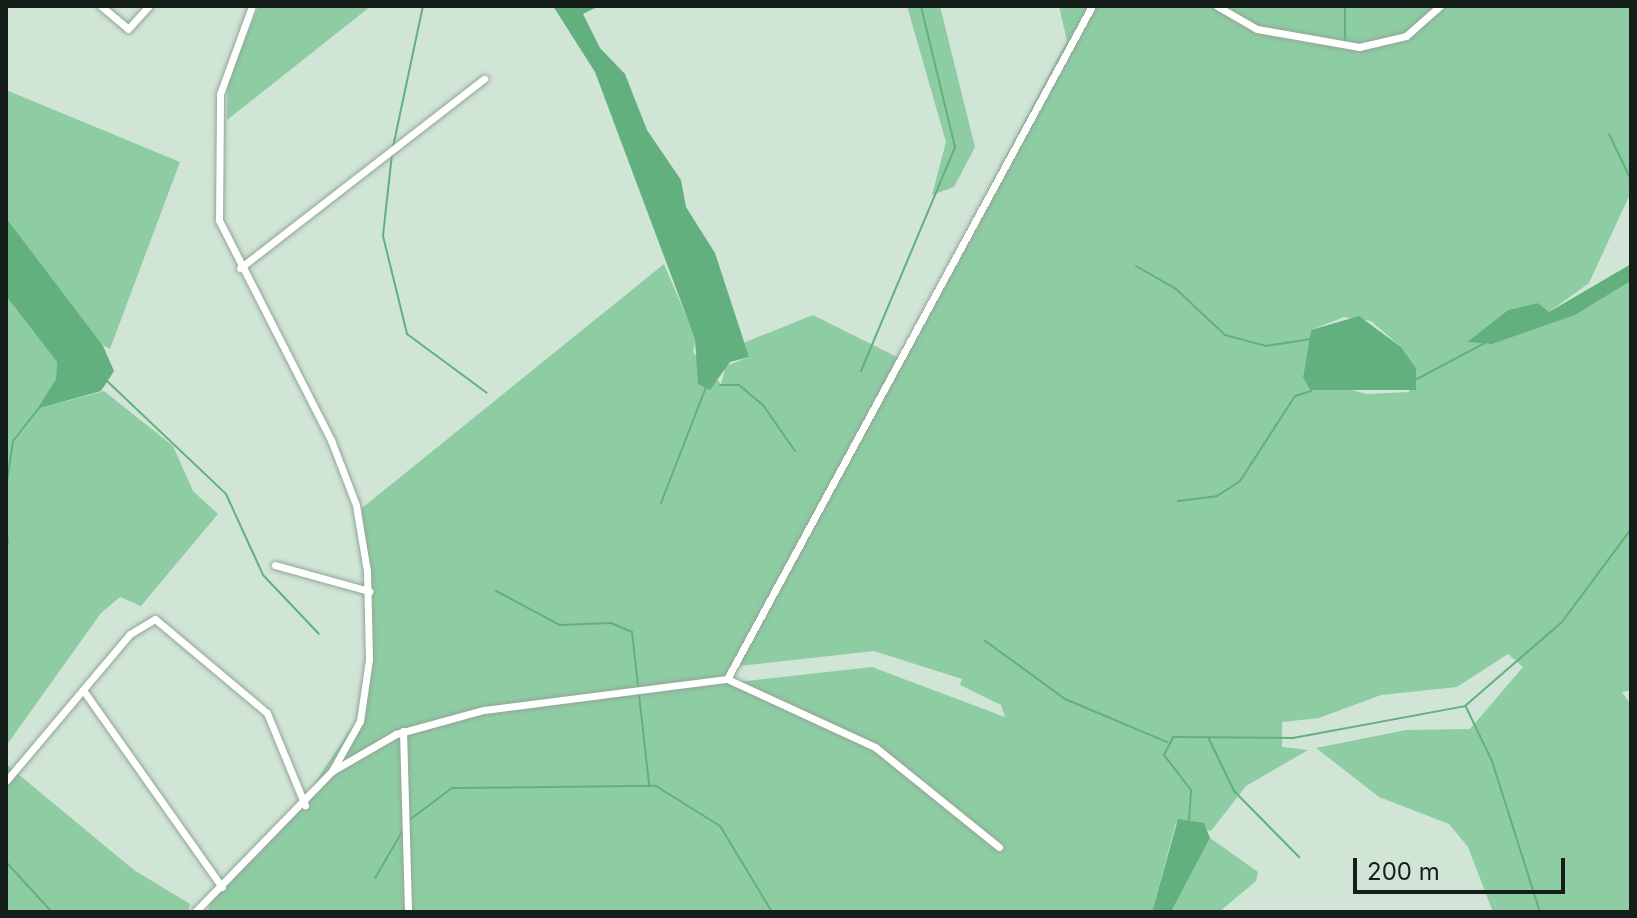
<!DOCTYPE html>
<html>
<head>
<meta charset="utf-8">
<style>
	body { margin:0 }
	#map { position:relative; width:1637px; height:918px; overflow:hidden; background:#d0e5d6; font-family:Inter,sans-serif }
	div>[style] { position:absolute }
	.green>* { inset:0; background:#8ecda3 }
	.water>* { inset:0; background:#62b07e }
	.stream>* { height:2px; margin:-1px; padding:0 1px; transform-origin:1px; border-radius:1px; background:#62b07e }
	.roads { filter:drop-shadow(0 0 2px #92a597) drop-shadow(0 0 2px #92a597) }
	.street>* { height:7px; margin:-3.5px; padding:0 3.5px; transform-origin:3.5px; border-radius:3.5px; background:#fff }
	span { translate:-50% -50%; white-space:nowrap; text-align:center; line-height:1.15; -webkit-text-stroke:8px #d0e5d6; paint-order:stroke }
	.frame { position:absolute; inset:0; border:8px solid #161e19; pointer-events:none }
	.scale { position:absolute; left:1353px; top:858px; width:212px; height:36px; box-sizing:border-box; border:4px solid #161e19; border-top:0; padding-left:10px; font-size:24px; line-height:28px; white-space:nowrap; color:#161e19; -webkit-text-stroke:6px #d0e5d6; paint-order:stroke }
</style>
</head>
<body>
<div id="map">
	<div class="green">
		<div style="clip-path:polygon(259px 6px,371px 6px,227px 120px,228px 78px)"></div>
		<div style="clip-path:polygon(907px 6px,940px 6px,975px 147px,954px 187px,932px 195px,946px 142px)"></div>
		<div style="clip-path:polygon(evenodd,1059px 6px,1631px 6px,1631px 192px,1589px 283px,1549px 312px,1538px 303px,1508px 310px,1467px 342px,1501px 340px,1575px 315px,1631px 281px,1631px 690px,1622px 692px,1631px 705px,1631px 912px,1493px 912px,1468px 847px,1449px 824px,1379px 797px,1316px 748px,1406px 730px,1470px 729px,1523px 667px,1508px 654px,1457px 687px,1381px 695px,1319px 718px,1282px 722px,1282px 747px,1308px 750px,1246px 786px,1211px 831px,1176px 823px,1152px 912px,208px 912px,211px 896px,308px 793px,366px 706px,371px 638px,362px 508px,664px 264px,696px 339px,693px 352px,721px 384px,726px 366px,749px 357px,743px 343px,813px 315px,899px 358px,1067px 41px,1059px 6px,1344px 317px,1371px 321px,1401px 347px,1416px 368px,1409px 392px,1367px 394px,1303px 377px,1311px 330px,1344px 317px,1059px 6px,874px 651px,962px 679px,960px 685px,1001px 705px,1005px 717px,872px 667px,729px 683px,739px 666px,874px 651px)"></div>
		<div style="clip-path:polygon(6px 90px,180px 162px,110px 349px,93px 340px,6px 218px)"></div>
		<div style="clip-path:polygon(6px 296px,57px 362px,56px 379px,37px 409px,104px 391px,173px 446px,193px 491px,218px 514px,141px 606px,120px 597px,101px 613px,6px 746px)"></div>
		<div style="clip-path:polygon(6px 764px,134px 870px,190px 904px,188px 912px,6px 912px)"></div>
		<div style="clip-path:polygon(1210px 838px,1258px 872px,1256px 881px,1219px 912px,1171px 912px)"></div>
	</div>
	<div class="water">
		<div style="clip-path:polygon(553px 6px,599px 6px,583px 14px,600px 48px,625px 74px,647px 130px,681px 180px,686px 207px,715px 253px,749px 357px,730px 362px,710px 390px,698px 384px,695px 339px,595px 72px)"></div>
		<div style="clip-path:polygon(6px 218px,103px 346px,114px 371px,101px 391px,37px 409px,56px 379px,57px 362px,6px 296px)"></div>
		<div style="clip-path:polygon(1631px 264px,1631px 281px,1575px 315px,1492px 344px,1467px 342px,1508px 310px,1538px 303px,1549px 312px)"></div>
		<div style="clip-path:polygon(1359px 316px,1401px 347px,1416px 368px,1416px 390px,1310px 390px,1303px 377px,1311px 330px)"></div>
		<div style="clip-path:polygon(1178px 819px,1204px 823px,1210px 838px,1171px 912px,1152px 912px)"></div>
	</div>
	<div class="stream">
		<div style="left:1345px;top:6px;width:34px;rotate:90deg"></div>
		<div style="left:1609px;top:134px;width:51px;rotate:64.4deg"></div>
		<div style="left:393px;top:147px;width:144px;rotate:-78deg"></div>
		<div style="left:392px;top:154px;width:82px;rotate:96.3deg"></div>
		<div style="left:383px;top:236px;width:101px;rotate:76.2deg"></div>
		<div style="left:407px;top:334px;width:99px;rotate:36.4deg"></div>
		<div style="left:1136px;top:266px;width:46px;rotate:29.9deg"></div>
		<div style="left:1176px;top:289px;width:67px;rotate:43.2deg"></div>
		<div style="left:1225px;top:335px;width:42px;rotate:15deg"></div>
		<div style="left:1266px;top:346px;width:45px;rotate:-9deg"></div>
		<div style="left:861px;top:371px;width:243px;rotate:-67.2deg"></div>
		<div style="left:955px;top:147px;width:145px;rotate:-103.6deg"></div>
		<div style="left:1417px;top:379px;width:77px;rotate:-27.9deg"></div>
		<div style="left:107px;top:381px;width:164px;rotate:43.5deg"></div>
		<div style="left:226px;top:494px;width:89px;rotate:65.4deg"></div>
		<div style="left:263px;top:575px;width:81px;rotate:46.5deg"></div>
		<div style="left:720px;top:385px;width:19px"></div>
		<div style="left:739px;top:385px;width:31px;rotate:40deg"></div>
		<div style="left:763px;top:405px;width:56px;rotate:55.2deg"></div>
		<div style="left:6px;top:488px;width:48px;rotate:-81.5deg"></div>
		<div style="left:13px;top:441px;width:42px;rotate:-51.8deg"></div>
		<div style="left:1178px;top:501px;width:39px;rotate:-7deg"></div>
		<div style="left:1217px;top:496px;width:27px;rotate:-33deg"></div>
		<div style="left:1240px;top:481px;width:101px;rotate:-57.1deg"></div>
		<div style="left:1295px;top:396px;width:17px;rotate:-17deg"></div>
		<div style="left:661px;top:503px;width:124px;rotate:-68.8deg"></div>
		<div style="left:6px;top:525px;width:18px;rotate:84deg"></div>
		<div style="left:496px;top:591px;width:72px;rotate:28deg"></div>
		<div style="left:560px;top:625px;width:51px;rotate:-2.2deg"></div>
		<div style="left:611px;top:623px;width:23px;rotate:23deg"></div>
		<div style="left:632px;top:632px;width:153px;rotate:83.6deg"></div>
		<div style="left:984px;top:640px;width:100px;rotate:36.1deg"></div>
		<div style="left:1065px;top:699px;width:111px;rotate:22.9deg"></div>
		<div style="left:1466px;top:707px;width:60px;rotate:64.3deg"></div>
		<div style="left:1492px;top:761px;width:158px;rotate:72.4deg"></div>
		<div style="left:1209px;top:739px;width:58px;rotate:64.3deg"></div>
		<div style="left:1234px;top:791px;width:93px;rotate:45.4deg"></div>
		<div style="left:408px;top:821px;width:55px;rotate:-36.9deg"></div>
		<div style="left:452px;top:788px;width:204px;rotate:-0.6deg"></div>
		<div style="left:656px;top:786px;width:75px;rotate:32deg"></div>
		<div style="left:720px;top:826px;width:100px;rotate:58.8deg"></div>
		<div style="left:1189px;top:821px;width:31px;rotate:-86deg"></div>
		<div style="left:1191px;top:790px;width:44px;rotate:-127.6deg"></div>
		<div style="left:1164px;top:755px;width:20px;rotate:-63deg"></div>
		<div style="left:1173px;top:737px;width:120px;rotate:0.5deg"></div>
		<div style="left:1293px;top:738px;width:175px;rotate:-10.5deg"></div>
		<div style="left:1465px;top:706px;width:128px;rotate:-40.9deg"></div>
		<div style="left:1562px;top:622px;width:116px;rotate:-53.4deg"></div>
		<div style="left:6px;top:862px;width:68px;rotate:47.4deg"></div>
		<div style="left:375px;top:878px;width:56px;rotate:-59.7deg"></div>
	</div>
	<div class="roads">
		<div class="street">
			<div style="left:101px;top:6px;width:35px;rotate:40deg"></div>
			<div style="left:128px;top:29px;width:31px;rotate:-48deg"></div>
			<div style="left:1217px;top:6px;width:46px;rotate:29.9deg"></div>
			<div style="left:1257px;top:29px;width:104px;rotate:10deg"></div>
			<div style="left:1359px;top:47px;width:48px;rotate:-13.2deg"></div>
			<div style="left:1406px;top:36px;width:45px;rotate:-41.4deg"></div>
			<div style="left:240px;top:268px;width:309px;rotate:-37.8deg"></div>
			<div style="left:275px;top:565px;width:98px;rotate:15.5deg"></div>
			<div style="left:83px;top:690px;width:241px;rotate:54.8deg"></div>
			<div style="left:403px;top:731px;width:181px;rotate:88.4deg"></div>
			<div style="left:334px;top:770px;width:72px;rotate:-30.1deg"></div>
			<div style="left:396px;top:734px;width:91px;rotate:-15.3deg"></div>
			<div style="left:484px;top:710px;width:245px;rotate:-7.3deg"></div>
			<div style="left:6px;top:781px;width:192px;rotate:-49.9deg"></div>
			<div style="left:130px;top:634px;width:29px;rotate:-31deg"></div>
			<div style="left:155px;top:619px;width:146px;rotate:40deg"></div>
			<div style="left:267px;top:713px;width:100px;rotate:67.6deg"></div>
			<div style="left:999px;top:847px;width:159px;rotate:-141.1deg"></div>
			<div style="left:875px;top:747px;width:163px;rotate:-155.3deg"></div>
			<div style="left:727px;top:679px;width:766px;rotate:-61.53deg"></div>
			<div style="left:195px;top:912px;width:197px;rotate:-45.8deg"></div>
			<div style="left:332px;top:771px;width:57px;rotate:-60.8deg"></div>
			<div style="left:360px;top:721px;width:63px;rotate:-81.7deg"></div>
			<div style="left:369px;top:659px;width:88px;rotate:-91.3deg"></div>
			<div style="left:367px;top:571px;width:67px;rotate:-99.5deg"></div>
			<div style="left:356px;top:505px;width:70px;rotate:-111deg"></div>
			<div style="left:331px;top:440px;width:247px;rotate:-117deg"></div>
			<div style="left:219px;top:220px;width:126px;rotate:-89.5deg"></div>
			<div style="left:220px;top:94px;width:94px;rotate:-70deg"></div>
		</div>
	</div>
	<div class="frame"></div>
	<div class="scale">200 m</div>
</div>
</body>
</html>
